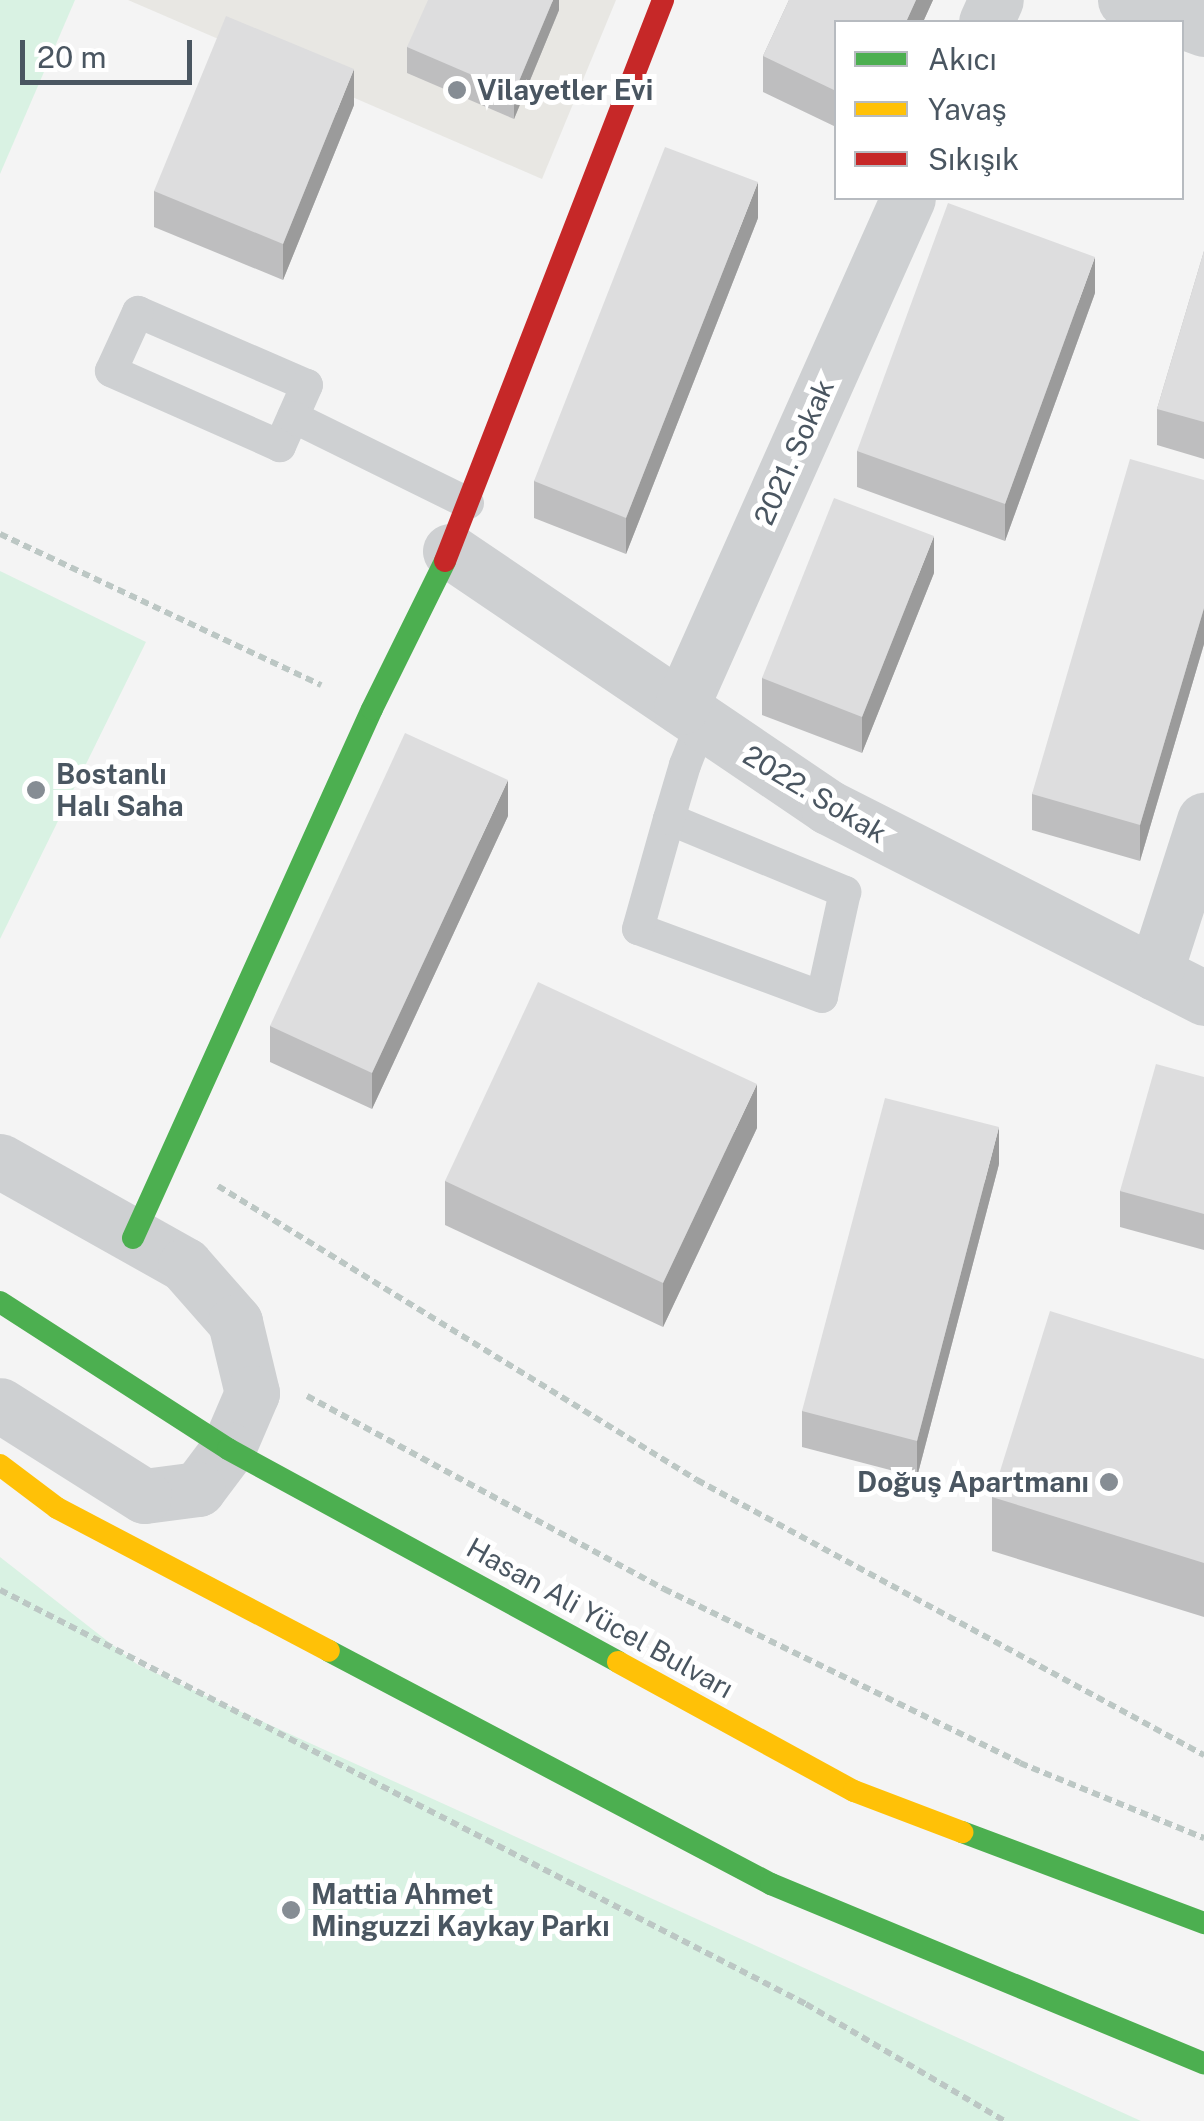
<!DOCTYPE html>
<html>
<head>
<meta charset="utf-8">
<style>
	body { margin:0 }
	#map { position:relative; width:1204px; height:2121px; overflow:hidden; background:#f4f4f4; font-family:"Public Sans",sans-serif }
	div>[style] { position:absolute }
	.commercial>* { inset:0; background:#e8e7e3 }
	.green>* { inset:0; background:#d9f2e3 }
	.path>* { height:6px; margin-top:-3px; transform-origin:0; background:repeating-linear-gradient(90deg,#bcc7c4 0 8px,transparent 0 13px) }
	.lane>* { height:32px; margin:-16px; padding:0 16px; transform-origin:16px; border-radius:16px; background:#ced0d2 }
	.street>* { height:55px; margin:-27.5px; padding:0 27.5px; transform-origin:27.5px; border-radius:27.5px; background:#ced0d2 }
	.fast>* { height:22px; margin:-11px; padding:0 11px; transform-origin:11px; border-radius:11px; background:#4caf50 }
	.slow>* { height:22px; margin:-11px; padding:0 11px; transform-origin:11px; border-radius:11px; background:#ffc107 }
	.jam>* { height:22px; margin:-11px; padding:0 11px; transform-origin:11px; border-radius:11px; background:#c62828 }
	.wall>* { inset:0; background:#bebebf }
	.shaded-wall>* { inset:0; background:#9b9b9b }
	.building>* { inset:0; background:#ddddde }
	.dots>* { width:28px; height:28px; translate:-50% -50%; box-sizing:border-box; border:5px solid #fff; border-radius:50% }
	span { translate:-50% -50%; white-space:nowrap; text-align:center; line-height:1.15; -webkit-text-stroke:10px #fff; paint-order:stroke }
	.poi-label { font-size:28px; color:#4a5661; font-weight:700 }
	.left { translate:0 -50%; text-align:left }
	.right { translate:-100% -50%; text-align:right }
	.street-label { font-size:28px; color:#4a5661 }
	.legend { position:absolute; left:834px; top:20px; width:350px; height:180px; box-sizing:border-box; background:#fff; border:2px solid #b7bbc0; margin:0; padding:12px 18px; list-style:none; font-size:30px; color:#4a5661 }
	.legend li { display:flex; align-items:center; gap:20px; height:50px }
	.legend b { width:50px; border:2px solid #b7bbc0 }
	.scale { position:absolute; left:20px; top:40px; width:172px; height:45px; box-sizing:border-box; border:5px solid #4a5661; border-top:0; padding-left:12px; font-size:30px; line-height:35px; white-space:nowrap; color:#4a5661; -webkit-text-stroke:8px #fff; paint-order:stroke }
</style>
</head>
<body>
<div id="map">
	<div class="commercial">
		<div style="clip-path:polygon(128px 0,616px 0,542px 179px)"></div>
	</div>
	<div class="green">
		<div style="clip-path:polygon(0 0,75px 0,0 174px)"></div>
		<div style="clip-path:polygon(0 571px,146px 642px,0 939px)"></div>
		<div style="clip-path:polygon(0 1557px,138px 1665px,1141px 2121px,0 2121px)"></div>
	</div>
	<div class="path">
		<div style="left:0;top:534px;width:355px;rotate:25.2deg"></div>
		<div style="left:218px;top:1186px;width:562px;rotate:31.54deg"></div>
		<div style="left:697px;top:1480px;width:577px;rotate:28.48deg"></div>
		<div style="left:307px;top:1396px;width:406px;rotate:28.4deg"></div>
		<div style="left:664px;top:1589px;width:396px;rotate:26deg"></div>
		<div style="left:1020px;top:1763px;width:199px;rotate:22.2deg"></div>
		<div style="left:0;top:1590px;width:906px;rotate:27.19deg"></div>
		<div style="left:806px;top:2004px;width:231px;rotate:30.5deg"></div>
	</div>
	<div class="lane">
		<div style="left:138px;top:312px;width:184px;rotate:23.4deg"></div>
		<div style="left:307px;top:385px;width:67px;rotate:113.9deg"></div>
		<div style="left:280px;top:446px;width:185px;rotate:-156.1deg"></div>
		<div style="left:111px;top:371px;width:65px;rotate:-65.4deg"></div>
		<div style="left:293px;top:417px;width:195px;rotate:26.2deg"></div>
		<div style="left:669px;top:819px;width:191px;rotate:22.5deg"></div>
		<div style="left:845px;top:892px;width:107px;rotate:102.4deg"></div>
		<div style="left:822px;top:997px;width:196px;rotate:-159.7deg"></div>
		<div style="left:638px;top:929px;width:114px;rotate:-74.3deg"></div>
		<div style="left:669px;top:819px;width:56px;rotate:-73.5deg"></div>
		<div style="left:685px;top:765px;width:46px;rotate:-68.4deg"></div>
	</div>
	<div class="street">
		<div style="left:1125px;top:0;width:84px;rotate:20.2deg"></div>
		<div style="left:986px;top:22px;width:24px;rotate:-66deg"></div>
		<div style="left:450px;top:551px;width:457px;rotate:34.1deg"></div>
		<div style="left:828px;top:807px;width:422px;rotate:26.9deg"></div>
		<div style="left:681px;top:707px;width:557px;rotate:-65.96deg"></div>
		<div style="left:1155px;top:973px;width:161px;rotate:-72.2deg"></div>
		<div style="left:0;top:1161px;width:212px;rotate:29.3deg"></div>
		<div style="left:185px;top:1265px;width:76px;rotate:48.7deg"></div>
		<div style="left:235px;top:1322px;width:73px;rotate:76.5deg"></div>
		<div style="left:252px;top:1393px;width:61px;rotate:113.2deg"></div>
		<div style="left:228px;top:1449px;width:50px;rotate:126.9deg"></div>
		<div style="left:198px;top:1489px;width:54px;rotate:172.6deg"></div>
		<div style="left:144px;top:1496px;width:170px;rotate:-147.7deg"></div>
	</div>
	<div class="fast">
		<div style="left:133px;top:1238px;width:580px;rotate:-65.69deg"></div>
		<div style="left:372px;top:709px;width:165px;rotate:-63.7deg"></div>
		<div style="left:0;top:1302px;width:271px;rotate:32.8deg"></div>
		<div style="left:228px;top:1449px;width:444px;rotate:28.6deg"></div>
		<div style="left:329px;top:1651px;width:500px;rotate:27.8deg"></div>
		<div style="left:771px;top:1884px;width:469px;rotate:22.5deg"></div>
		<div style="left:962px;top:1832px;width:259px;rotate:20.6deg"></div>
	</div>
	<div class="slow">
		<div style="left:0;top:1465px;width:71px;rotate:37deg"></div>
		<div style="left:57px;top:1508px;width:307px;rotate:27.7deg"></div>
		<div style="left:618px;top:1662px;width:269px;rotate:28.7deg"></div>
		<div style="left:854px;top:1791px;width:116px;rotate:20.8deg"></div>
	</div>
	<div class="jam">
		<div style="left:445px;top:561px;width:602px;rotate:-68.76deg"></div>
	</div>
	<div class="wall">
		<div style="clip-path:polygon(559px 0,559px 10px,514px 119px,407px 73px,407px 47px)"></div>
		<div style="clip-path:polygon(789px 0,933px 0,923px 22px,836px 22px,836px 127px,763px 92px,763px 56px)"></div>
		<div style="clip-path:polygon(354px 105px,283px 280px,154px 227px,154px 191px)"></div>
		<div style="clip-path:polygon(758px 218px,626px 554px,534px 518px,534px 481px)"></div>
		<div style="clip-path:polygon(1204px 251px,1204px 459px,1157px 445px,1157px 409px)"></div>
		<div style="clip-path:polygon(1095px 293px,1005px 541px,857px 487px,857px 451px)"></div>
		<div style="clip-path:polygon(1204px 480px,1204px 644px,1140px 861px,1032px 830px,1032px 794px)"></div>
		<div style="clip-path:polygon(934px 573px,862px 753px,762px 715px,762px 678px)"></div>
		<div style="clip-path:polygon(508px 816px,372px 1109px,270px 1062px,270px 1026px)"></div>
		<div style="clip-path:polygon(1204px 1077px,1204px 1250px,1120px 1227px,1120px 1191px)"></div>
		<div style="clip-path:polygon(757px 1128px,663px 1327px,445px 1225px,445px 1181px)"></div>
		<div style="clip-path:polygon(999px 1164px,917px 1477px,802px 1447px,802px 1411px)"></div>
		<div style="clip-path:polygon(1204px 1359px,1204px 1617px,992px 1551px,992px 1497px)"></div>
	</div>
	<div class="shaded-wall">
		<div style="clip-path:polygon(553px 0,559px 0,559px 10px,514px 119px,514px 93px)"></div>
		<div style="clip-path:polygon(916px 0,933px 0,923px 22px,906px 22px)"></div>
		<div style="clip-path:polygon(354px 69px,354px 105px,283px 280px,283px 244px)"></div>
		<div style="clip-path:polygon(758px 182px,758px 218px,626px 554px,626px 518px)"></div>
		<div style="clip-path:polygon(1095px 257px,1095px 293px,1005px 541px,1005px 504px)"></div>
		<div style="clip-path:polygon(934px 536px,934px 573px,862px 753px,862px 717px)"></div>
		<div style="clip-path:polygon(1204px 608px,1204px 644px,1140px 861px,1140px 825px)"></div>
		<div style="clip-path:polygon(508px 780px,508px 816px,372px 1109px,372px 1073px)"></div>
		<div style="clip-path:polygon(757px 1084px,757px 1128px,663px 1327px,663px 1283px)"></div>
		<div style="clip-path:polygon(999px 1127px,999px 1164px,917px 1477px,917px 1441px)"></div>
	</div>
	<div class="building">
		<div style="clip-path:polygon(428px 0,553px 0,514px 93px,407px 47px)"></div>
		<div style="clip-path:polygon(789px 0,916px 0,906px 22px,836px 22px,836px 91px,763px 56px)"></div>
		<div style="clip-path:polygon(226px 16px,354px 69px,283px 244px,154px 191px)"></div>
		<div style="clip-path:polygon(665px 147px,758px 182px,626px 518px,534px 481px)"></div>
		<div style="clip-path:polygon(948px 203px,1095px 257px,1005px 504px,857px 451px)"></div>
		<div style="clip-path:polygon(1204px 251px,1204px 422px,1157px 409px)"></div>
		<div style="clip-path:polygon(1130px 459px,1204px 480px,1204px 608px,1140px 825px,1032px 794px)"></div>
		<div style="clip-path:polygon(834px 498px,934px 536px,862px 717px,762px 678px)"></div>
		<div style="clip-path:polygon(405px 733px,508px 780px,372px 1073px,270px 1026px)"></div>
		<div style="clip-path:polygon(538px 982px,757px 1084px,663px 1283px,445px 1181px)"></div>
		<div style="clip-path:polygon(1156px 1064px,1204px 1077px,1204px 1214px,1120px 1191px)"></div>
		<div style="clip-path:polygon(885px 1098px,999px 1127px,917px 1441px,802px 1411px)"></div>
		<div style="clip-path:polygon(1050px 1311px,1204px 1359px,1204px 1563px,992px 1497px)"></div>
	</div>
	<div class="dots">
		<div style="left:457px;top:90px;background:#868d94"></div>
		<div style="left:36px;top:790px;background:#868d94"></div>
		<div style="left:1109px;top:1482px;background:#868d94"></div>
		<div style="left:291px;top:1910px;background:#868d94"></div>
	</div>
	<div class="poi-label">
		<span class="left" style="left:477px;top:90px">Vilayetler Evi</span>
		<span class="left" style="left:56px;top:790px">Bostanlı<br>Halı Saha</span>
		<span class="right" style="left:1089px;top:1482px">Doğuş Apartmanı</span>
		<span class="left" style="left:311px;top:1910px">Mattia Ahmet<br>Minguzzi Kaykay Parkı</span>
	</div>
	<div class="street-label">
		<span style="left:794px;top:452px;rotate:-66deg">2021. Sokak</span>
		<span style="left:815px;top:794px;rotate:31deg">2022. Sokak</span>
		<span style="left:600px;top:1618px;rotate:29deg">Hasan Ali Yücel Bulvarı</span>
	</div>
	<ul class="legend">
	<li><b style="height:12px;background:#4caf50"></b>Akıcı</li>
	<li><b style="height:12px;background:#ffc107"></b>Yavaş</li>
	<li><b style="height:12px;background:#c62828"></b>Sıkışık</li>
	</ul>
	<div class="scale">20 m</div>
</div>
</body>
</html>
